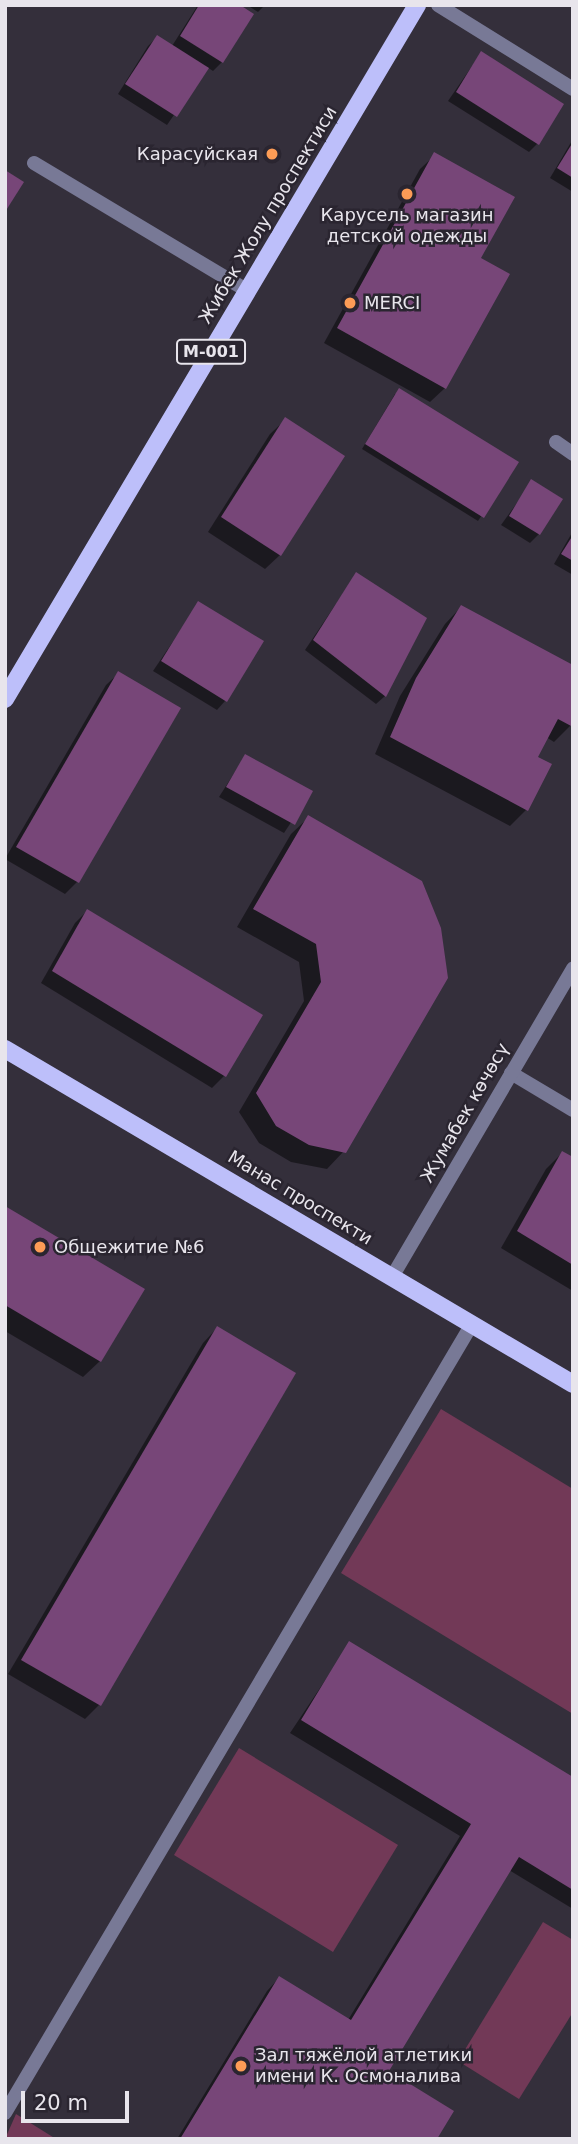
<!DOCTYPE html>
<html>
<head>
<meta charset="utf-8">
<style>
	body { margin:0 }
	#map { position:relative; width:578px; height:2144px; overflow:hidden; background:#342f3b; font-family:"DejaVu Sans",sans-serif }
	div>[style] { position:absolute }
	.green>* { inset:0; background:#723957 }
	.shadow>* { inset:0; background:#0007 }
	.building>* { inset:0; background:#774678 }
	.service>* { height:14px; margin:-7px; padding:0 7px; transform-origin:7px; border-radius:7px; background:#787996 }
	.minor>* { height:14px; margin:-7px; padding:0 7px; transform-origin:7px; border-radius:7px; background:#787996 }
	.primary>* { height:18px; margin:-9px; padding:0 9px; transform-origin:9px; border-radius:9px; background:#bdbffa }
	.dots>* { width:19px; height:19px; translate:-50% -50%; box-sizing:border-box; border:4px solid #2a2530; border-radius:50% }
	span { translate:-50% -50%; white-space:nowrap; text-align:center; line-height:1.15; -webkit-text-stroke:5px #2a2530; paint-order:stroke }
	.shield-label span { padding:2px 5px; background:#2a2530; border:2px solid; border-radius:5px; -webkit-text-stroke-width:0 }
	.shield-label { font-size:16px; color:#e8e5ec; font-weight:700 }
	.poi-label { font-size:18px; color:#e8e5ec }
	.right { translate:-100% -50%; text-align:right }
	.left { translate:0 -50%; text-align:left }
	.street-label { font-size:18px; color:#e8e5ec }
	.frame { position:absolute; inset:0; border:7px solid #e8e5ec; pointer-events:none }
	.scale { position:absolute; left:21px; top:2091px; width:108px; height:32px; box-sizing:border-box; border:4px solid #e8e5ec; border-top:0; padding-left:9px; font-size:21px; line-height:24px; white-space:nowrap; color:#e8e5ec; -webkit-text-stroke:5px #2a2530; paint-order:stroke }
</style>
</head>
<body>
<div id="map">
	<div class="green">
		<div style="clip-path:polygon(441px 1409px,573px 1489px,573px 1714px,341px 1573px)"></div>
		<div style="clip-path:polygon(239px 1748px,398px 1845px,333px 1952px,174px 1855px)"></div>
		<div style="clip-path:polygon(543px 1922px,573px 1940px,573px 2012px,519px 2099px,458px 2061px)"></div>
		<div style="clip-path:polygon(16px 2114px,56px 2139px,5px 2139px)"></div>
	</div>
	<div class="shadow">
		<div style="clip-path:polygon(198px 5px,237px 5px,222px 62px,213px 71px,207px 67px,167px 125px,118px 94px,148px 46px,157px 37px,172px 46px)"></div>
		<div style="clip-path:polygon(247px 5px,265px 5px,258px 12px)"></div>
		<div style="clip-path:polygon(481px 53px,538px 143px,529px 152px,448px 101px)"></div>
		<div style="clip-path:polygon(573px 139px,573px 192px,550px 178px)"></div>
		<div style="clip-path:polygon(435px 155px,479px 258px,445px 388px,430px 402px,324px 343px,420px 169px)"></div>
		<div style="clip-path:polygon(395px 394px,516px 463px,478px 521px,362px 449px)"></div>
		<div style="clip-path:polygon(285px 420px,280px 555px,265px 569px,208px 532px,270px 434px)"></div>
		<div style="clip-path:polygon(532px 482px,539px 534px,530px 543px,501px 525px)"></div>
		<div style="clip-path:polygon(573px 531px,573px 575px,554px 564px)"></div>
		<div style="clip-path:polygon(356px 574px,385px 696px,376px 704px,305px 650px)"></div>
		<div style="clip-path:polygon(199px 603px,225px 701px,217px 710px,153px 671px)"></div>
		<div style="clip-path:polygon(461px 607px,571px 725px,554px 742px,546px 737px,535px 758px,526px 810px,510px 826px,375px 754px,400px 696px,445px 624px)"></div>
		<div style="clip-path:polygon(119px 673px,178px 708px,77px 882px,65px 894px,5px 859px,106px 685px)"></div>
		<div style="clip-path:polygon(245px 756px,311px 792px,284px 833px,219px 797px)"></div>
		<div style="clip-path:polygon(309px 817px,344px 1151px,327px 1169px,291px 1162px,259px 1143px,239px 1112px,304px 1001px,299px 962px,237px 927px,291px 834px)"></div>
		<div style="clip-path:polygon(87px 911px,224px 1076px,212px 1088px,41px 983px,75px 923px)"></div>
		<div style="clip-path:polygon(562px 1153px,573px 1159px,573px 1291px,501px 1248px,546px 1169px)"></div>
		<div style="clip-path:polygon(5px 1208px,100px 1361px,83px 1377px,5px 1331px)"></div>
		<div style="clip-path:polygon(217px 1328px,294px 1373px,99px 1705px,85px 1719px,8px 1674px,203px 1343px)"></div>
		<div style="clip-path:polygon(350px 1643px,573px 1779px,573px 1909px,509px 1870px,387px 2072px,435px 2139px,177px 2139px,267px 1991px,279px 1978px,348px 2020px,460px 1836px,290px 1733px)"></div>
	</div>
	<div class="building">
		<div style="clip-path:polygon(199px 5px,240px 5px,254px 14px,223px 63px,180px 36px)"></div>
		<div style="clip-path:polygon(157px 35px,209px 68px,177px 117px,125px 84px)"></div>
		<div style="clip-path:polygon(481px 51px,564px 104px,539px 145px,456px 92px)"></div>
		<div style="clip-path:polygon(573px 142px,573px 178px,557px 168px)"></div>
		<div style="clip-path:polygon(434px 152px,515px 197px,481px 258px,510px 274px,446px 389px,337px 328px)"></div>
		<div style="clip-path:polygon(5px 170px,24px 182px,5px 212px)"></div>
		<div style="clip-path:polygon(399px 388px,519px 462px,484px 518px,365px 444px)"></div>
		<div style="clip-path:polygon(285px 417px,345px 456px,281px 556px,221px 517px)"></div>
		<div style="clip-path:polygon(531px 479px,563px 499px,540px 535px,509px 516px)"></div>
		<div style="clip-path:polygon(573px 535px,573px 561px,561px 554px)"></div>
		<div style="clip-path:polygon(356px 572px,427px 618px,386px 697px,313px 640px)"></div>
		<div style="clip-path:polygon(198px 601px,264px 641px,227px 702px,161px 661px)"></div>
		<div style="clip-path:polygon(461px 605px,573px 665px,573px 727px,558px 719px,538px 757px,552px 764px,528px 811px,390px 737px,416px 678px)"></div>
		<div style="clip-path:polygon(118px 671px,181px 708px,79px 883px,16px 847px)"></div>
		<div style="clip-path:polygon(245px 754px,313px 791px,295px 825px,226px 787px)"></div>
		<div style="clip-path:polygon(308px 815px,422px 881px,441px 928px,448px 978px,346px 1153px,309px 1145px,276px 1126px,256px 1093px,321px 982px,316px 944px,253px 909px)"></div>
		<div style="clip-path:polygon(87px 909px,263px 1015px,226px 1077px,52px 971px)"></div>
		<div style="clip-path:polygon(562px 1151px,573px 1157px,573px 1265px,517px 1231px)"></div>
		<div style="clip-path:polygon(5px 1206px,145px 1289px,101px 1362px,5px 1305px)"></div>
		<div style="clip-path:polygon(217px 1326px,296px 1373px,101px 1706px,21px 1660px)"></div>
		<div style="clip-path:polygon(349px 1641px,573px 1777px,573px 1890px,519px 1857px,389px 2071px,454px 2111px,437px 2139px,180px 2139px,279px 1976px,351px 2020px,471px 1824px,301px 1720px)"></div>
	</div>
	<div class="service">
		<div style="left:34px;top:163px;width:249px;rotate:30.9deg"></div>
		<div style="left:5px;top:2113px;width:917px;rotate:-59.38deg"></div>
	</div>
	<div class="minor">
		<div style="left:438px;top:5px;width:159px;rotate:31.9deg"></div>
		<div style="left:556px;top:442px;width:21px;rotate:35deg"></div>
		<div style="left:511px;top:1073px;width:72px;rotate:30.8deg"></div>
		<div style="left:392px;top:1277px;width:358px;rotate:-59.6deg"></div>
	</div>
	<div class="primary">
		<div style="left:5px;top:699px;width:807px;rotate:-59.3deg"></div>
		<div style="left:5px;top:1049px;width:659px;rotate:30.53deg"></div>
	</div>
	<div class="dots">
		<div style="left:272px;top:154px;background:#fd9c56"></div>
		<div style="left:407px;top:194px;background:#fd9c56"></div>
		<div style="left:350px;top:303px;background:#fd9c56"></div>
		<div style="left:40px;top:1247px;background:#fd9c56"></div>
		<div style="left:241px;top:2066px;background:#fd9c56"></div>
	</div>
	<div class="shield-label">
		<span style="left:211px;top:352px">М-001</span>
	</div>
	<div class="poi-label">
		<span class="right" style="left:258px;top:154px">Карасуйская</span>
		<span style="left:407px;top:226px">Карусель магазин<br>детской одежды</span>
		<span class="left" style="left:364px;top:303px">MERCI</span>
		<span class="left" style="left:54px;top:1247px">Общежитие №6</span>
		<span class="left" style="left:255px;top:2066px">Зал тяжёлой атлетики<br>имени К. Осмоналива</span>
	</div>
	<div class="street-label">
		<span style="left:268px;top:215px;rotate:-59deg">Жибек Жолу проспектиси</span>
		<span style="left:465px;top:1113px;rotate:-60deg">Жумабек көчөсү</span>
		<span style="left:300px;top:1198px;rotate:31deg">Манас проспекти</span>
	</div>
	<div class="frame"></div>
	<div class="scale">20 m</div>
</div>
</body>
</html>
